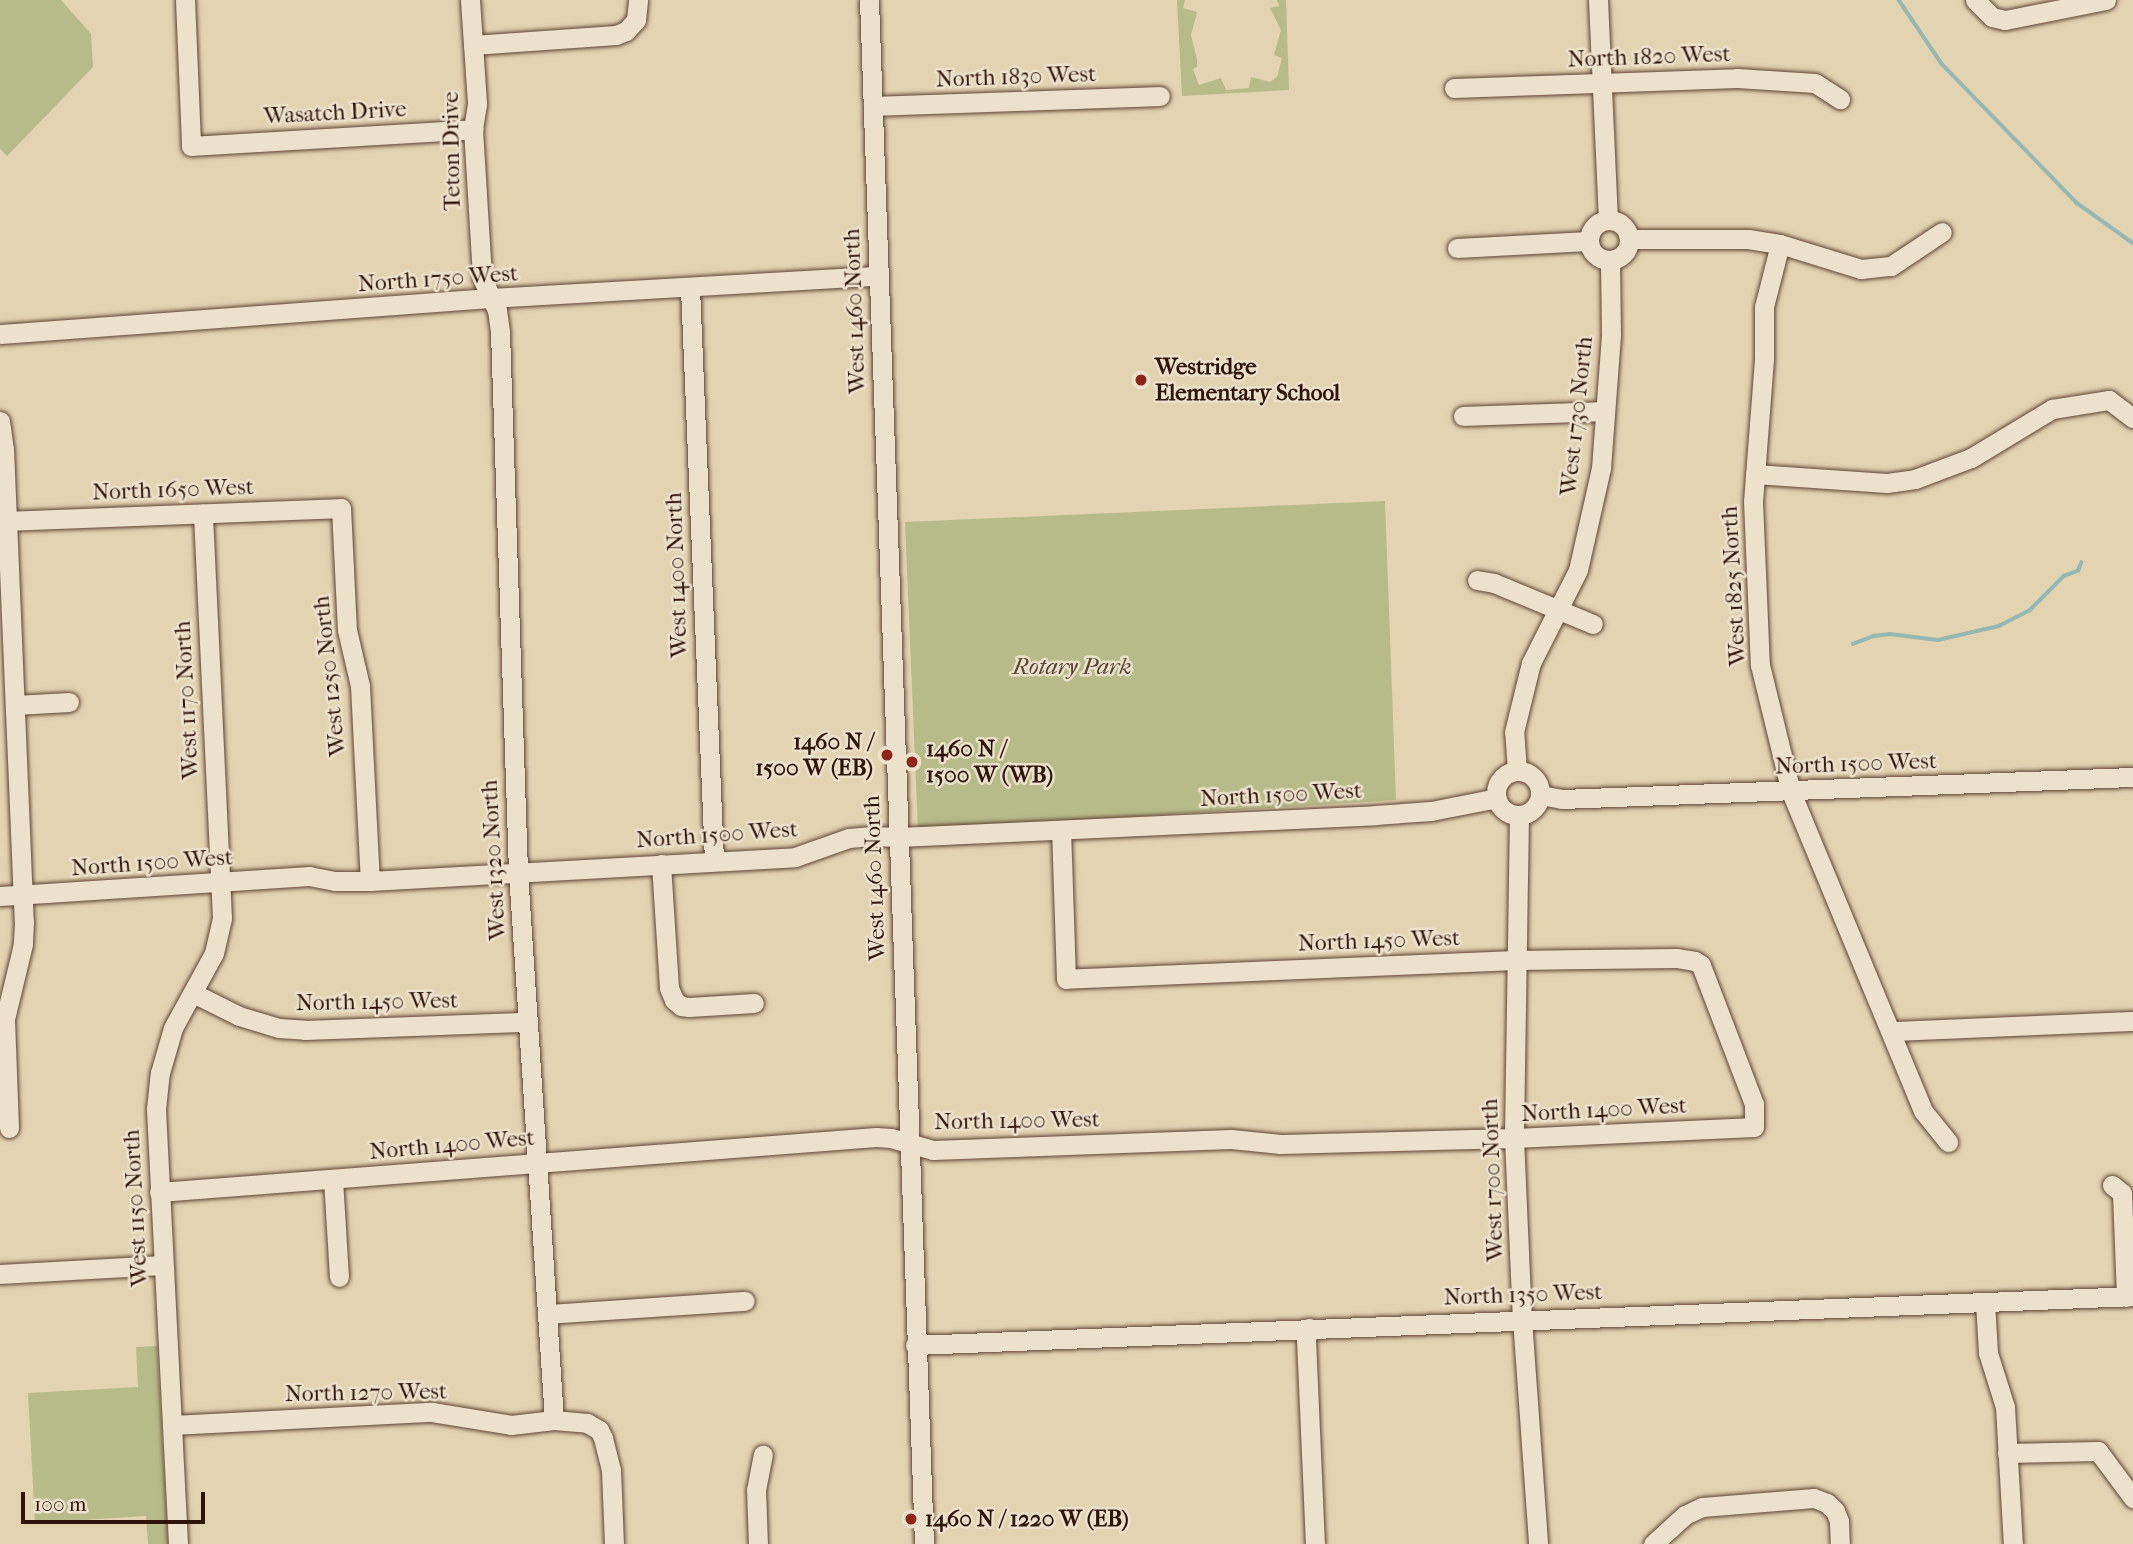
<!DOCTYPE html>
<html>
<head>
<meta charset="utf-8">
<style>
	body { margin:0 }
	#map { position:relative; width:2133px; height:1544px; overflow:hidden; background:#e2d3b1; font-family:"IM FELL French Canon",serif }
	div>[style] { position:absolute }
	.green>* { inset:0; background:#b7bb89 }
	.stream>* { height:3.5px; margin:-1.75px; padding:0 1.75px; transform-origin:1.75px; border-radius:1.75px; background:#96b7b2 }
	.roads { filter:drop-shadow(0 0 2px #5c4432) drop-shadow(0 0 2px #5c4432) }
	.minor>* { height:19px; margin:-9.5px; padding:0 9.5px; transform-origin:9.5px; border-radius:9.5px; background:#ece2cc }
	.minor>.ring { margin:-9.5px; padding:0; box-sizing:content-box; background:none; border:19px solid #ece2cc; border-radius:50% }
	.dots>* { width:19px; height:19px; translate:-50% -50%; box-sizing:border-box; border:4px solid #ece2cc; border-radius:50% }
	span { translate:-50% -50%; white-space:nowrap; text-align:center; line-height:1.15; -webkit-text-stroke:5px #ece2cc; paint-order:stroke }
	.street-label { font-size:23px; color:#2f1408 }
	.poi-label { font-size:23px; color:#2f1408; font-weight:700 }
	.left { translate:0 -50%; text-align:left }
	.right { translate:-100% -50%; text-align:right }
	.park-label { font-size:23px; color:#58462f; font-style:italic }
	.scale { position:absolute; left:21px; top:1492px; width:184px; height:32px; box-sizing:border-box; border:4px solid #2f1408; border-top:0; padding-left:9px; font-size:21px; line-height:24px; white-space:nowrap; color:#2f1408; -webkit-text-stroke:5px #ece2cc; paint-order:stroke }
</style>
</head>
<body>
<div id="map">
	<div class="green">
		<div style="clip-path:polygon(0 0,61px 0,91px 34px,93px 67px,7px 156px,0 149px)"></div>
		<div style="clip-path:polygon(1177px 0,1185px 0,1183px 8px,1197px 12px,1191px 35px,1197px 59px,1197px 67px,1193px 69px,1199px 85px,1221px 78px,1226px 90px,1249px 88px,1251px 77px,1270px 82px,1277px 77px,1282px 58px,1274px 55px,1281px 30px,1270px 8px,1279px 6px,1277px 0,1286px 0,1289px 90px,1182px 96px)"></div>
		<div style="clip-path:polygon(1385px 501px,1396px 800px,918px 830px,905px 522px)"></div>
		<div style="clip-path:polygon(157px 1346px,168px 1544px,148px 1544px,146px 1516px,35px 1523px,28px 1393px,138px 1387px,136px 1347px)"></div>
	</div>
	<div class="stream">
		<div style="left:1899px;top:0;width:77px;rotate:56.1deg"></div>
		<div style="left:1942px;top:64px;width:194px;rotate:45.8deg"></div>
		<div style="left:2077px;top:203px;width:69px;rotate:35.5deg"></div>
		<div style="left:1853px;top:644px;width:22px;rotate:-21deg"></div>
		<div style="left:1874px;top:636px;width:16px;rotate:-7deg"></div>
		<div style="left:1890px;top:634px;width:48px;rotate:7.1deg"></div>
		<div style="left:1938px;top:640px;width:63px;rotate:-12.9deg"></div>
		<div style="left:1999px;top:626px;width:34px;rotate:-27deg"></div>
		<div style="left:2029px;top:611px;width:49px;rotate:-45deg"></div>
		<div style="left:2064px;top:576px;width:15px;rotate:-20deg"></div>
		<div style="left:2078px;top:571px;width:9px;rotate:-69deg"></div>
	</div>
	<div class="roads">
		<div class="minor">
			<div style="left:185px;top:0;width:146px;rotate:87.6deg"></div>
			<div style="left:191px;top:146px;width:283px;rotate:-3.4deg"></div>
			<div style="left:470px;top:0;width:104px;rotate:86.1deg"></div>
			<div style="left:477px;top:104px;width:25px;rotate:99deg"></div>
			<div style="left:473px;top:129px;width:149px;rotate:86.5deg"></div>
			<div style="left:482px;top:278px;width:35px;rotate:65deg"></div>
			<div style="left:497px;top:310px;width:22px;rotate:82deg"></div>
			<div style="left:500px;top:332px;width:540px;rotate:88.09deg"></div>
			<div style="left:518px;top:872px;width:549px;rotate:86.24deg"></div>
			<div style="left:869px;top:0;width:1545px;rotate:87.96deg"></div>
			<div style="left:1598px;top:0;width:219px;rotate:87.4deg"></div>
			<div style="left:1975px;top:0;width:24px;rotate:45deg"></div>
			<div style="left:1992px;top:17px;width:13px;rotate:13deg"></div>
			<div style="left:2005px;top:20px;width:103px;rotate:-11.2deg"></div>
			<div style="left:473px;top:45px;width:143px;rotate:-4deg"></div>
			<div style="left:616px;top:35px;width:11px;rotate:-22deg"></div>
			<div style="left:626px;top:31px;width:15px;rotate:-48deg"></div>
			<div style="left:636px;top:20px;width:20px;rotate:-84deg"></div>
			<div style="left:1454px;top:88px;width:283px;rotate:-2deg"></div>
			<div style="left:1737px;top:78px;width:78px;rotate:3.7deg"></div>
			<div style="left:1815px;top:83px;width:30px;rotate:33deg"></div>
			<div style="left:873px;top:106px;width:287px;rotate:-2deg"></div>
			<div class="ring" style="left:1589px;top:220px;width:21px;height:21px"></div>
			<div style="left:1630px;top:239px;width:118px"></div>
			<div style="left:1748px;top:239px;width:32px;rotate:9deg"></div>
			<div style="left:1780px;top:244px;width:85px;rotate:17.2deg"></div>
			<div style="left:1861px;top:269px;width:30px;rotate:-6deg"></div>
			<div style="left:1891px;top:266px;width:61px;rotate:-33.7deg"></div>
			<div style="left:1780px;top:244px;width:65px;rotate:104.3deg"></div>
			<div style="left:1764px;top:307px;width:52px;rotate:90deg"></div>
			<div style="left:1764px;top:359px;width:142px;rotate:94.4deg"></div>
			<div style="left:1753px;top:501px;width:164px;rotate:87.6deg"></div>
			<div style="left:1760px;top:665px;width:131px;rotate:76.3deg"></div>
			<div style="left:1791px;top:792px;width:345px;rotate:67.5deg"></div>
			<div style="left:1923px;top:1111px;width:40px;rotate:51deg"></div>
			<div style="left:1457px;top:248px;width:131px;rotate:-3.1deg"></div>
			<div style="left:690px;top:288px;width:574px;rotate:87.6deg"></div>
			<div style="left:0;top:334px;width:492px;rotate:-4.2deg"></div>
			<div style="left:491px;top:298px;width:388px;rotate:-3.3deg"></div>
			<div style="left:1463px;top:416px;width:142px;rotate:-2deg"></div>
			<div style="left:0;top:421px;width:28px;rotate:82deg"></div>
			<div style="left:4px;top:449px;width:473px;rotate:87.6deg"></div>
			<div style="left:24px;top:922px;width:22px;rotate:93deg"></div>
			<div style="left:23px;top:944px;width:77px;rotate:103.5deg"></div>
			<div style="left:5px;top:1019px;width:109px;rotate:87.9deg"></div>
			<div style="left:1755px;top:474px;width:132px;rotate:3.9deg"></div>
			<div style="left:1887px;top:483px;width:28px;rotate:-8deg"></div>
			<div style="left:1915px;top:479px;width:60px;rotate:-20.6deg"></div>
			<div style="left:1971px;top:458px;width:95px;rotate:-31.2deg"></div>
			<div style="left:2052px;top:409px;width:58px;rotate:-9deg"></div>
			<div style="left:2109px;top:400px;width:30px;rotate:37deg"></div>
			<div style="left:7px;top:521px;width:334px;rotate:-2.2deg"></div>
			<div style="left:341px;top:508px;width:122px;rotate:87.2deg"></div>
			<div style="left:347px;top:630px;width:57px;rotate:76.9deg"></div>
			<div style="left:360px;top:686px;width:195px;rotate:87.1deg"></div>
			<div style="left:1477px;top:580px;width:17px;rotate:10deg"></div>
			<div style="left:1494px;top:583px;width:107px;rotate:22.5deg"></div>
			<div style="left:15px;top:705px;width:54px;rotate:-3.2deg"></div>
			<div style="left:1517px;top:771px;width:39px;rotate:-94deg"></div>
			<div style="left:1514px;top:732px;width:71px;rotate:-76.2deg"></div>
			<div style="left:1531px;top:663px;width:104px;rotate:-63.2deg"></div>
			<div style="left:1578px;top:570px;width:105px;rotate:-77.3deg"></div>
			<div style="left:1601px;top:468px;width:134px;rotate:-85.7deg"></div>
			<div style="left:1611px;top:334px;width:73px;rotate:-90.8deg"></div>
			<div class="ring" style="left:1496px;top:771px;width:25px;height:25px"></div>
			<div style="left:1540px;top:795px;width:22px;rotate:10deg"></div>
			<div style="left:1562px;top:799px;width:571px;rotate:-2.21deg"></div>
			<div style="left:1519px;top:815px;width:323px;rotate:90.9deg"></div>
			<div style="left:1514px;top:1138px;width:181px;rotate:87.5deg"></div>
			<div style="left:1522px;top:1319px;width:226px;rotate:85.9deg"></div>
			<div style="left:661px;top:864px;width:124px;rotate:86.3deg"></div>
			<div style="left:669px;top:988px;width:13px;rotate:67deg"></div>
			<div style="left:674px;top:1000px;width:9px;rotate:41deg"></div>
			<div style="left:681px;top:1006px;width:8px;rotate:7deg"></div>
			<div style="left:689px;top:1007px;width:65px;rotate:-3.5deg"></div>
			<div style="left:0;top:896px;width:310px;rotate:-3.7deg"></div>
			<div style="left:309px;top:876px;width:26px;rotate:11deg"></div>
			<div style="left:335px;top:881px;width:35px"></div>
			<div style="left:370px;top:881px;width:426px;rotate:-3.2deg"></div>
			<div style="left:795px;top:857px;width:57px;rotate:-19.4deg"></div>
			<div style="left:849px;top:838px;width:23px;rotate:-5deg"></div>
			<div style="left:872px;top:836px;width:27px;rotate:2deg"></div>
			<div style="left:899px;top:837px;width:477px;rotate:-2.6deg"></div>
			<div style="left:1375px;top:815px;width:56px;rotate:-4.1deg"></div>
			<div style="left:1431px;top:811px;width:67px;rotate:-11.1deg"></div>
			<div style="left:193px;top:993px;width:51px;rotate:26.6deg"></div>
			<div style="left:239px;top:1016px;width:42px;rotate:16.7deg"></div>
			<div style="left:279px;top:1028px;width:26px;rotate:4deg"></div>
			<div style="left:305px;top:1030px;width:222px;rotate:-2.1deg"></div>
			<div style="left:1892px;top:1031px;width:241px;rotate:-2.4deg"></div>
			<div style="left:333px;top:1179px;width:98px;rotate:86.5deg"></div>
			<div style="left:2112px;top:1185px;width:13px;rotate:39deg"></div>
			<div style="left:2122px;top:1193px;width:104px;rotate:87.8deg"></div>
			<div style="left:159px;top:1192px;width:719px;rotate:-4.39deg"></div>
			<div style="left:876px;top:1137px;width:15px;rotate:4deg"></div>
			<div style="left:891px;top:1138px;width:44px;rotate:15.9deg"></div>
			<div style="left:933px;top:1150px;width:298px;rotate:-2.1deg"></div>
			<div style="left:1231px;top:1139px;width:50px;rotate:5.7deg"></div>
			<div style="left:1281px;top:1144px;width:233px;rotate:-1.5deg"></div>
			<div style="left:1514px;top:1138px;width:240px;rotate:-2.6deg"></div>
			<div style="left:1754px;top:1127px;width:23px;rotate:-90deg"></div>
			<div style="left:1754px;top:1104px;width:149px;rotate:-110.9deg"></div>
			<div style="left:1701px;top:965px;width:7px;rotate:-146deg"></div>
			<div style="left:1695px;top:961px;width:18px;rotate:-171deg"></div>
			<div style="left:1677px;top:958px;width:162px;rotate:179.3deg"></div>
			<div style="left:1515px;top:960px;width:449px;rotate:177.6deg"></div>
			<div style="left:1066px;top:979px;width:149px;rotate:-91.9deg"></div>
			<div style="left:0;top:1274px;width:162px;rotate:-3.2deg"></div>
			<div style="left:1985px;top:1302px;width:51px;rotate:86.6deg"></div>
			<div style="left:1988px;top:1353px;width:57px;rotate:72.5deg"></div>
			<div style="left:2005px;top:1407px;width:137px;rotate:86.7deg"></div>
			<div style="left:547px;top:1314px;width:198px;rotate:-3.8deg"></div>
			<div style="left:1309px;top:1328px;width:11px;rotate:105deg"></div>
			<div style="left:1306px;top:1339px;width:205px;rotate:87.5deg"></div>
			<div style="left:915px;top:1345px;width:1219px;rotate:-2.3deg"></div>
			<div style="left:172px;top:1425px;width:260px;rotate:-2.9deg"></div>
			<div style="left:432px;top:1412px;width:80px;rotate:9.3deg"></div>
			<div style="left:511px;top:1425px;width:43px;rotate:-6.6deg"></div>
			<div style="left:554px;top:1420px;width:33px;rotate:5deg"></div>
			<div style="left:587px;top:1423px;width:14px;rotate:30deg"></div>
			<div style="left:599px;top:1430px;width:9px;rotate:63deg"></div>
			<div style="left:603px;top:1438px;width:33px;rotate:76deg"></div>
			<div style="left:611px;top:1470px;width:74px;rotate:87.7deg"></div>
			<div style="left:2007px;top:1453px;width:91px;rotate:-1.3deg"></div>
			<div style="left:2098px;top:1451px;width:59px;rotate:53.3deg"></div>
			<div style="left:178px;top:1544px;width:436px;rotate:-92.9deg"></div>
			<div style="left:156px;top:1109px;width:36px;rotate:-84deg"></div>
			<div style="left:160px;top:1073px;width:47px;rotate:-73.9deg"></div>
			<div style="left:173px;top:1028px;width:85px;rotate:-61.3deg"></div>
			<div style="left:214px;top:953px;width:36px;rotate:-77deg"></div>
			<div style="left:222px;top:918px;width:405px;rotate:-92.7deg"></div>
			<div style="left:758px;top:1544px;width:54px;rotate:-92.1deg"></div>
			<div style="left:756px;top:1490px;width:36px;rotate:-79deg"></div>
			<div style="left:1653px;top:1544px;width:43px;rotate:-42.2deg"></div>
			<div style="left:1685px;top:1515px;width:19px;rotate:-25deg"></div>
			<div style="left:1702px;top:1507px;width:112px;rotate:-4.6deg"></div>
			<div style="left:1814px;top:1498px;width:14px;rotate:21deg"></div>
			<div style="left:1827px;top:1503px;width:11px;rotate:45deg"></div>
			<div style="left:1835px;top:1511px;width:11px;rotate:68deg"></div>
			<div style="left:1839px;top:1521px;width:23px;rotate:88deg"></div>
		</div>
	</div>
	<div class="dots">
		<div style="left:1141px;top:380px;background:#8f2418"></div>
		<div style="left:887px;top:755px;background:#8f2418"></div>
		<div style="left:912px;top:762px;background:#8f2418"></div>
		<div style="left:911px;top:1519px;background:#8f2418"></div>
	</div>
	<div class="street-label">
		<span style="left:1649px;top:57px;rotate:-2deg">North 1820 West</span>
		<span style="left:1016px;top:77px;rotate:-2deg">North 1830 West</span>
		<span style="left:335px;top:113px;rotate:-3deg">Wasatch Drive</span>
		<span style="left:452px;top:151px;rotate:-91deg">Teton Drive</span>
		<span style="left:438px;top:279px;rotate:-4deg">North 1750 West</span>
		<span style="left:855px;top:311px;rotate:-92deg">West 1460 North</span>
		<span style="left:1577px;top:416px;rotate:-84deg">West 1730 North</span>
		<span style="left:173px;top:490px;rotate:-2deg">North 1650 West</span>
		<span style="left:677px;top:575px;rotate:-92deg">West 1400 North</span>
		<span style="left:1734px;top:586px;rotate:-93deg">West 1825 North</span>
		<span style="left:330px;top:676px;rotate:-96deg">West 1250 North</span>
		<span style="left:187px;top:700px;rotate:-93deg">West 1170 North</span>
		<span style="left:1856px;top:764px;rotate:-2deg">North 1500 West</span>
		<span style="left:1281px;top:795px;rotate:-3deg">North 1500 West</span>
		<span style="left:717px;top:835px;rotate:-4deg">North 1500 West</span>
		<span style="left:494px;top:860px;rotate:-93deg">West 1320 North</span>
		<span style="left:152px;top:863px;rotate:-4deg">North 1500 West</span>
		<span style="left:875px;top:878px;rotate:-92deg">West 1460 North</span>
		<span style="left:1379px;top:941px;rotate:-2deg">North 1450 West</span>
		<span style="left:377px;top:1002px;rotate:-1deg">North 1450 West</span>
		<span style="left:1604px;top:1110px;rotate:-3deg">North 1400 West</span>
		<span style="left:1017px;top:1121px;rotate:-1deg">North 1400 West</span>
		<span style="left:452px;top:1145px;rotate:-5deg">North 1400 West</span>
		<span style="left:1493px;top:1180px;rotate:-92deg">West 1700 North</span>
		<span style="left:136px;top:1208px;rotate:-93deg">West 1150 North</span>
		<span style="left:1523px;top:1295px;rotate:-2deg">North 1350 West</span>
		<span style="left:366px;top:1393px;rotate:-1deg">North 1270 West</span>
	</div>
	<div class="poi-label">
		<span class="left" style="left:1155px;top:380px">Westridge<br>Elementary School</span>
		<span class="right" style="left:873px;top:755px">1460 N /<br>1500 W (EB)</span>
		<span class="left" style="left:926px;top:762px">1460 N /<br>1500 W (WB)</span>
		<span class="left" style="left:925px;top:1519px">1460 N / 1220 W (EB)</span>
	</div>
	<div class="park-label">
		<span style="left:1072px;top:667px">Rotary Park</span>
	</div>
	<div class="scale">100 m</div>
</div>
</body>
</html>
